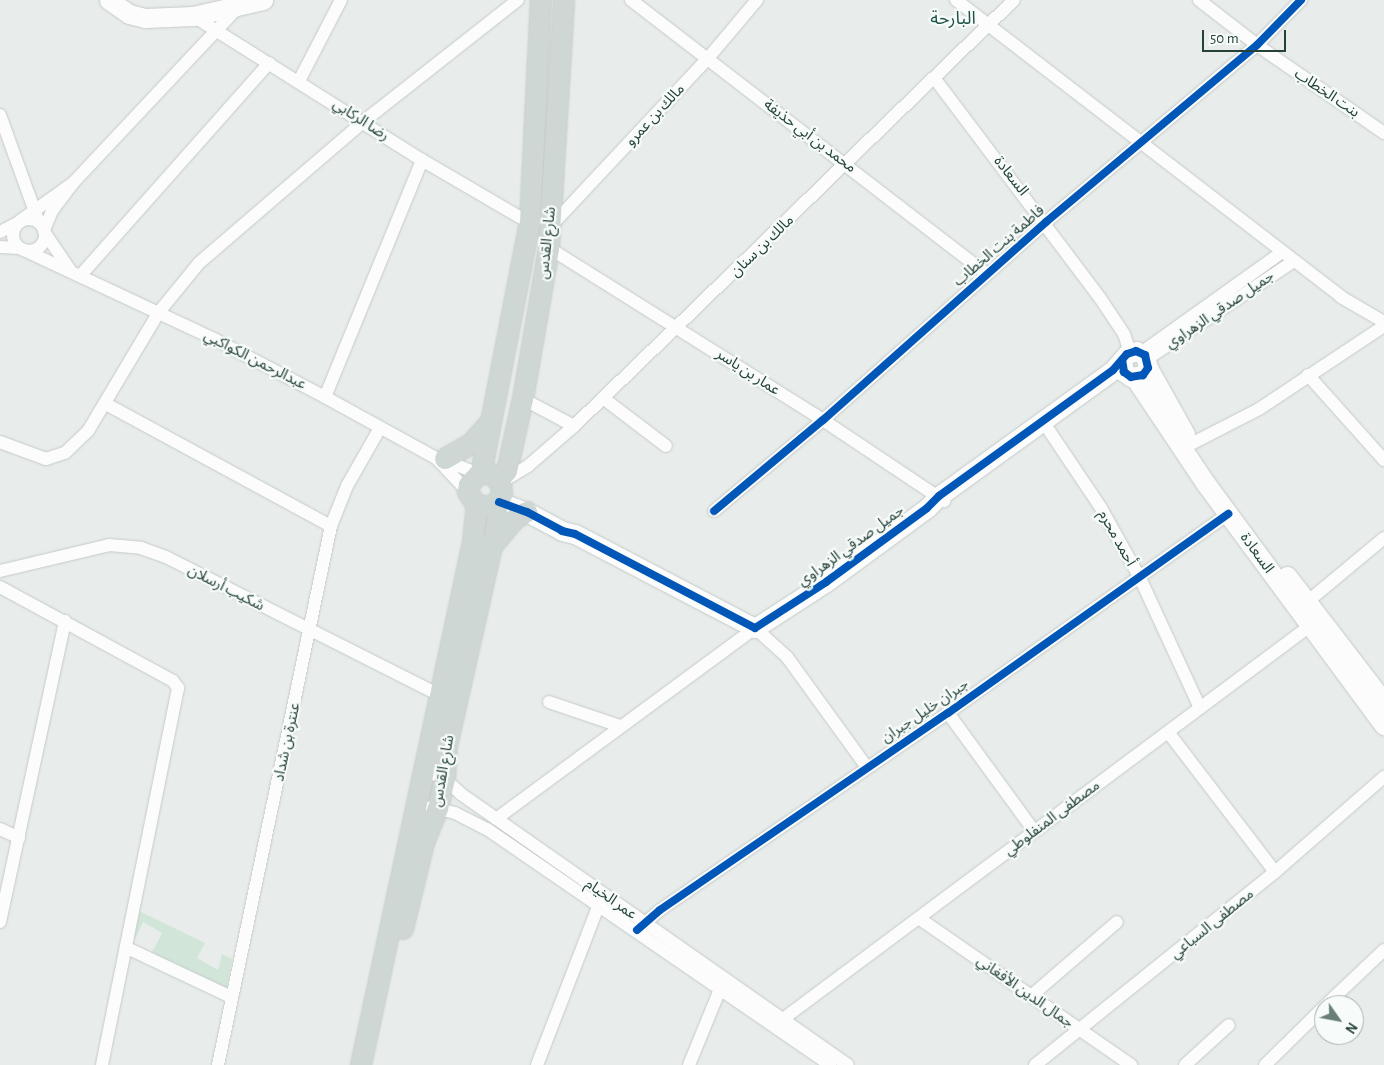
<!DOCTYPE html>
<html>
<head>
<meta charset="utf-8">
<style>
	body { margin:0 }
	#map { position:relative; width:1384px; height:1065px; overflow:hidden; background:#e8edeb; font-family:"Alegreya Sans","Noto Sans Arabic",sans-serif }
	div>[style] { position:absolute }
	.green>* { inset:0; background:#d1e6d8 }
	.roads { filter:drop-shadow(0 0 1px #c5cac8) drop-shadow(0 0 1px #c5cac8) }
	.street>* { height:12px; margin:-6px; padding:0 6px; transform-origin:6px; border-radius:6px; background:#fcfcfc }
	.street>.ring { margin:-6px; padding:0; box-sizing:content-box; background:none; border:12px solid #fcfcfc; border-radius:50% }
	.secondary>* { height:19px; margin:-9.5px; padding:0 9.5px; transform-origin:9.5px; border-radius:9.5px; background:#fcfcfc }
	.primary>* { height:20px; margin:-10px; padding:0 10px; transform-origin:10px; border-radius:10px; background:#cfd7d5 }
	.cycleway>* { height:8px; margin:-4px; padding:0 4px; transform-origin:4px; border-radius:4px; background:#0057b8 }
	span { translate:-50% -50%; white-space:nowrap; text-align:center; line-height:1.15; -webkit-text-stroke:4.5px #f7fbf9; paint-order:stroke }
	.street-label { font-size:15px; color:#24423a }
	.quarter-label { font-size:18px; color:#1f5548 }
	.north { position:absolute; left:1314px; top:995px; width:50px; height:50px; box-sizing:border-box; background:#f7fbf9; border:1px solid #a3b1ad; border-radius:50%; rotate:123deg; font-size:14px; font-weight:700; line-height:20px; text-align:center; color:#24423a }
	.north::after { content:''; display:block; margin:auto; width:18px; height:22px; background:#697e78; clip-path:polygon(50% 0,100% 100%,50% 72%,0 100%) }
	.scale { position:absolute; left:1202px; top:30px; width:84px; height:22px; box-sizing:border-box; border:2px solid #24423a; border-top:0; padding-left:6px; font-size:15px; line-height:18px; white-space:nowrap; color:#24423a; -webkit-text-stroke:4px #f7fbf9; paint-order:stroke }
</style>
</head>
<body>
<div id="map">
	<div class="green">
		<div style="clip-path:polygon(139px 911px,205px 943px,197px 958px,218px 970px,222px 954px,232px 959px,226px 991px,151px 954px,162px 933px,143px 922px,134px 942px)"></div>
	</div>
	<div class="roads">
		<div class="street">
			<div style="left:631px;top:0;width:449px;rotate:37.6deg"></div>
			<div style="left:956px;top:0;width:486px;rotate:37.6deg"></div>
			<div style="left:1341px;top:297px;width:50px;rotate:30.2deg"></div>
			<div style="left:1199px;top:0;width:73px;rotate:37.8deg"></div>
			<div style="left:1257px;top:45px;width:155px;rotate:34.7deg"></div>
			<div style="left:193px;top:16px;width:271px;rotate:32.2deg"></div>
			<div style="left:422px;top:160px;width:125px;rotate:30.3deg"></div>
			<div style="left:935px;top:79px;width:274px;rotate:53deg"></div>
			<div style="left:1100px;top:298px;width:43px;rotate:56.3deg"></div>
			<div style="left:1124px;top:334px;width:19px;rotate:72deg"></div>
			<div style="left:299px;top:81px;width:91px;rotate:-62.6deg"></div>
			<div style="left:0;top:115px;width:109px;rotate:70.1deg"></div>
			<div style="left:73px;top:183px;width:244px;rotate:-46.8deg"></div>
			<div class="ring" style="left:13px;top:219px;width:20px;height:20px"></div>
			<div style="left:20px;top:221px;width:65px;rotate:-35.6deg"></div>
			<div style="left:73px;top:183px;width:35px;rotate:127deg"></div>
			<div style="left:52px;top:211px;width:21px;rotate:113deg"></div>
			<div style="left:550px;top:227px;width:233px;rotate:-46.9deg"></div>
			<div style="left:709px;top:57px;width:75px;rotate:-49.9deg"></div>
			<div style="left:0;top:232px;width:20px;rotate:-27deg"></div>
			<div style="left:45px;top:233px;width:45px;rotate:56deg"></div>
			<div style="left:0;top:247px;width:19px;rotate:3deg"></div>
			<div style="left:549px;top:248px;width:324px;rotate:32.1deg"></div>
			<div style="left:823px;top:420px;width:146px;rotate:33.8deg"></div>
			<div style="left:24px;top:250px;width:212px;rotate:25.1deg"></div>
			<div style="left:216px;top:340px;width:123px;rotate:27.6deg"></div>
			<div style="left:325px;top:397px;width:127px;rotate:28.8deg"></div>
			<div style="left:436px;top:458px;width:47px;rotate:46.7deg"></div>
			<div style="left:80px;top:276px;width:285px;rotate:-48.4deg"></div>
			<div style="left:1141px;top:353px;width:173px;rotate:-35.6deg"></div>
			<div style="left:1147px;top:359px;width:177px;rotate:-33.7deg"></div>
			<div style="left:1308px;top:375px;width:114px;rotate:48.2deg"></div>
			<div style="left:325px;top:397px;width:256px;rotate:-67.7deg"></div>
			<div style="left:603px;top:398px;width:79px;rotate:37.3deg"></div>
			<div style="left:523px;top:399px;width:58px;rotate:27.9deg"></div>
			<div style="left:106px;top:404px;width:256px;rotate:28.5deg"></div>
			<div style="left:1048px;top:429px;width:95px;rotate:56.1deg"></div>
			<div style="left:1101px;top:508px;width:80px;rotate:60.9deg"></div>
			<div style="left:1140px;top:578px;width:143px;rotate:65.2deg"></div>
			<div style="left:0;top:442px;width:49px;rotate:20.3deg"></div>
			<div style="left:46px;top:459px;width:20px;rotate:-18deg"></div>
			<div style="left:65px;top:453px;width:32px;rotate:-44deg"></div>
			<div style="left:88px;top:431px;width:139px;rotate:-59.2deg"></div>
			<div style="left:159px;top:312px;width:63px;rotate:-50.8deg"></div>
			<div style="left:199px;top:263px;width:218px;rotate:-40.7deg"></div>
			<div style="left:364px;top:121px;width:196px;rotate:-38.2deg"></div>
			<div style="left:1191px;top:444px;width:76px;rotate:-27.2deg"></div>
			<div style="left:1259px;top:409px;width:150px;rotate:-33.6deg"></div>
			<div style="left:441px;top:459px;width:41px;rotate:21.5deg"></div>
			<div style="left:503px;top:481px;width:29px;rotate:-31deg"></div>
			<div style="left:528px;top:466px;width:61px;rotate:-41deg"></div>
			<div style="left:574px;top:426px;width:612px;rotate:-44.07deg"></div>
			<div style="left:714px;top:511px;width:142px;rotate:-39.9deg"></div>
			<div style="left:823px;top:420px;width:298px;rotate:-41.6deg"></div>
			<div style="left:1046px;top:222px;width:275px;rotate:-40deg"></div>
			<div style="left:1257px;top:45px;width:63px;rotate:-45.6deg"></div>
			<div style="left:0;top:571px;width:112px;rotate:-13.4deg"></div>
			<div style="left:109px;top:545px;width:32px;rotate:5deg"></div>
			<div style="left:141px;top:548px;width:27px;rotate:20deg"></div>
			<div style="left:166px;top:557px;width:306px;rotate:26.8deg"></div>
			<div style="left:0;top:587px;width:197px;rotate:28.5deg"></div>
			<div style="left:173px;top:681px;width:9px;rotate:54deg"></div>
			<div style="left:178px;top:688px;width:385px;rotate:101.4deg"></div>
			<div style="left:1301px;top:607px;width:108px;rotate:-39.7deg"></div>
			<div style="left:549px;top:702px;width:75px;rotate:18.7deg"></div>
			<div style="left:948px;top:713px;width:146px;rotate:53.9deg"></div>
			<div style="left:1168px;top:732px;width:176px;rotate:52.6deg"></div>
			<div style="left:423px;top:770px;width:24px;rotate:22deg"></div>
			<div style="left:445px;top:779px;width:22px;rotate:43deg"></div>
			<div style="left:461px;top:794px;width:472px;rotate:35deg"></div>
			<div style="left:431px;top:807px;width:25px;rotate:14deg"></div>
			<div style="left:455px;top:813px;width:36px;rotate:27deg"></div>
			<div style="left:487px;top:829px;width:417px;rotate:34.5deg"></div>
			<div style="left:496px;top:819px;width:322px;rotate:-36.4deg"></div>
			<div style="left:755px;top:628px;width:43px;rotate:42.2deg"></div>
			<div style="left:787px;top:657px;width:135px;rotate:54.1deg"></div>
			<div style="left:0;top:829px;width:21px;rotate:25deg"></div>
			<div style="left:920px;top:919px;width:257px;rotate:34.7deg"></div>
			<div style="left:0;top:922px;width:308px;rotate:-77.8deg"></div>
			<div style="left:637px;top:930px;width:30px;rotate:-41deg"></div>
			<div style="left:660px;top:910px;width:349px;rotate:-34.4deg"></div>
			<div style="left:948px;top:713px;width:344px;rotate:-35.4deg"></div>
			<div style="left:127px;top:948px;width:115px;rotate:25.2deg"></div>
			<div style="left:1031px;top:996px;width:113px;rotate:-40.7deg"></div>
			<div style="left:1326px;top:1005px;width:80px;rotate:-43.5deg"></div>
			<div style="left:783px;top:1019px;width:664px;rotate:-36.73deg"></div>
			<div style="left:218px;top:1065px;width:551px;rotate:-78.16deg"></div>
			<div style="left:331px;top:526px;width:43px;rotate:-68.2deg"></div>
			<div style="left:347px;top:486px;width:67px;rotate:-60.4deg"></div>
			<div style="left:537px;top:1065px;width:173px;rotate:-68.9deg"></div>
			<div style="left:689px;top:1065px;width:84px;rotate:-67.7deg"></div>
			<div style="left:1035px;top:1065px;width:308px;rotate:-38.8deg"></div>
			<div style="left:1275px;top:872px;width:145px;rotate:-41.1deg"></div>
			<div style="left:1185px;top:1065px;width:59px;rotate:-42.3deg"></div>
			<div style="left:1265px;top:1065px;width:83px;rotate:-44.5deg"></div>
		</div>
		<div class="secondary">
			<div style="left:109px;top:0;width:24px;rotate:35deg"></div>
			<div style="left:129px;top:14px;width:16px;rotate:14deg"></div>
			<div style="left:145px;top:18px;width:48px;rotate:-2.4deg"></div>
			<div style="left:193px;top:16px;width:72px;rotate:-12.9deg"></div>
			<div style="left:1148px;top:368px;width:76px;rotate:60.7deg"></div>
			<div style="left:1135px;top:378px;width:128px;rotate:56.2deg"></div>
			<div style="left:1206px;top:484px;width:300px;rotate:53.6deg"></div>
			<div style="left:499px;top:502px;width:30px;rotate:20deg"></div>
			<div style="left:527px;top:512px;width:40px;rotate:28deg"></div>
			<div style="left:562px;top:531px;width:13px;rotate:13deg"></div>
			<div style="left:575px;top:534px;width:203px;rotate:27.6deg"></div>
			<div style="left:755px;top:628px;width:85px;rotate:-32.9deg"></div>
			<div style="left:826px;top:582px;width:125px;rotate:-36.2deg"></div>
			<div style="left:927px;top:508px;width:17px;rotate:-45deg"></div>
			<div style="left:939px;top:496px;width:215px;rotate:-35.9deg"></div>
			<div style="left:1113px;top:370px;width:21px;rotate:-49deg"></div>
			<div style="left:1127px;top:354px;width:9px;rotate:-18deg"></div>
			<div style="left:1136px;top:351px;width:10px;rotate:24deg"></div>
			<div style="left:1145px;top:355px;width:13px;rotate:77deg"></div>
			<div style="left:1148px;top:368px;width:9px;rotate:126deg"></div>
			<div style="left:1143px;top:375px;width:12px;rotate:171deg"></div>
			<div style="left:1131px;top:377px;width:9px;rotate:-144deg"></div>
			<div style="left:1124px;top:372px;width:12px;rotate:-99deg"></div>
			<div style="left:1287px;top:576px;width:159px;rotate:52.4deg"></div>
		</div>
		<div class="primary">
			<div style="left:445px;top:459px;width:30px;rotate:-30deg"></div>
			<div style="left:471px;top:444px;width:27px;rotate:-48deg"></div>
			<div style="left:481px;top:474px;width:256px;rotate:-79deg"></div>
			<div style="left:530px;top:223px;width:223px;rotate:-87.2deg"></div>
			<div style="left:499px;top:480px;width:12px;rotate:-48deg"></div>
			<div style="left:507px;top:471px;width:74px;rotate:-77.5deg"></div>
			<div style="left:523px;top:399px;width:153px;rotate:-80.2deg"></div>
			<div style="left:549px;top:248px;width:248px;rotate:-86.5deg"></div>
			<div style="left:494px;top:544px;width:33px;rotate:-50deg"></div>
			<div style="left:515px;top:519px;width:14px;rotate:-30deg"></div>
			<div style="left:403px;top:929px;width:89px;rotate:-76.3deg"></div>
			<div style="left:424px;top:843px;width:37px;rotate:-68deg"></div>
			<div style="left:438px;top:809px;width:31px;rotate:-77deg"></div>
			<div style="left:445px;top:779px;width:33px;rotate:-87deg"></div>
			<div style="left:447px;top:746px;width:233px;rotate:-77.3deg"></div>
			<div style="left:498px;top:519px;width:15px;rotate:-98deg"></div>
			<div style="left:361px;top:1065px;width:535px;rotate:-77.91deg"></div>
			<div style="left:473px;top:542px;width:36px;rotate:-84deg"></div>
			<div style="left:477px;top:506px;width:17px;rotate:-123deg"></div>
			<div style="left:468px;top:492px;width:7px;rotate:-82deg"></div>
			<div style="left:469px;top:485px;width:15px;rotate:-48deg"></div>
			<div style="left:479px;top:474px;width:12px"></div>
			<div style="left:491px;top:474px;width:13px;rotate:42deg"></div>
			<div style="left:501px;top:483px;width:12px;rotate:85deg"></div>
			<div style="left:502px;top:495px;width:14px;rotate:126deg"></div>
			<div style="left:494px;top:506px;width:17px;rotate:180deg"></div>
		</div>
	</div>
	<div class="cycleway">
		<div style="left:499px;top:502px;width:30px;rotate:20deg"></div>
		<div style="left:527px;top:512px;width:40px;rotate:28deg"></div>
		<div style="left:562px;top:531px;width:13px;rotate:13deg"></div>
		<div style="left:575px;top:534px;width:203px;rotate:27.6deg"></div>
		<div style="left:755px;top:628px;width:85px;rotate:-32.9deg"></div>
		<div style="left:826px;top:582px;width:125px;rotate:-36.2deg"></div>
		<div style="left:927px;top:508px;width:17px;rotate:-45deg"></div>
		<div style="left:939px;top:496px;width:215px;rotate:-35.9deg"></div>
		<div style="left:1113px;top:370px;width:21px;rotate:-49deg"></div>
		<div style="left:1127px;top:354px;width:9px;rotate:-18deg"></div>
		<div style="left:1136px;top:351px;width:10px;rotate:24deg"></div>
		<div style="left:1145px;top:355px;width:13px;rotate:77deg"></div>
		<div style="left:1148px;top:368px;width:9px;rotate:126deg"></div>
		<div style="left:1143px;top:375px;width:12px;rotate:171deg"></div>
		<div style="left:1131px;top:377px;width:9px;rotate:-144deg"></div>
		<div style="left:1124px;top:372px;width:12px;rotate:-99deg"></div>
		<div style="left:714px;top:511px;width:142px;rotate:-39.9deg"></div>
		<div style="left:823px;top:420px;width:298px;rotate:-41.6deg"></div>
		<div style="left:1046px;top:222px;width:275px;rotate:-40deg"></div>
		<div style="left:1257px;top:45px;width:63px;rotate:-45.6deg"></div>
		<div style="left:637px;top:930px;width:30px;rotate:-41deg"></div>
		<div style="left:660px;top:910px;width:349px;rotate:-34.4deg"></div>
		<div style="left:948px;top:713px;width:344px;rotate:-35.4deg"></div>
	</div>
	<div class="street-label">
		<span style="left:1327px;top:93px;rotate:34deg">بنت الخطاب</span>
		<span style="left:655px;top:115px;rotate:-47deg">مالك بن عمرو</span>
		<span style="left:361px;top:120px;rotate:33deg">رضا الركابي</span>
		<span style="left:810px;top:136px;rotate:37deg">محمد بن أبي حذيفة</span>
		<span style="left:1011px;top:176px;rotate:52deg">السعادة</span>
		<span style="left:547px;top:243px;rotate:-84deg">شارع القدس</span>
		<span style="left:762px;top:246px;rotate:-44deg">مالك بن سنان</span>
		<span style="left:999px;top:246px;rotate:-41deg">فاطمة بنت الخطاب</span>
		<span style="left:1220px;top:310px;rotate:-34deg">جميل صدقي الزهراوي</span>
		<span style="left:255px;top:360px;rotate:27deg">عبدالرحمن الكواكبي</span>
		<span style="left:748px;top:372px;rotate:33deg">عمار بن ياسر</span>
		<span style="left:1117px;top:538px;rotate:61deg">أحمد محرم</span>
		<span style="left:851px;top:546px;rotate:-36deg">جميل صدقي الزهراوي</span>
		<span style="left:1257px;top:553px;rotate:54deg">السعادة</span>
		<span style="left:226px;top:588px;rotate:27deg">شكيب أرسلان</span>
		<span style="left:925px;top:711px;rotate:-34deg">جبران خليل جبران</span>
		<span style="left:287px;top:742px;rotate:-78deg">عنترة بن شداد</span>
		<span style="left:443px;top:771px;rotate:-80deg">شارع القدس</span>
		<span style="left:1052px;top:818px;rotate:-37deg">مصطفى المنفلوطي</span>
		<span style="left:611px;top:899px;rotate:35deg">عمر الخيام</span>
		<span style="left:1212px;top:924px;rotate:-39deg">مصطفى السباعي</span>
		<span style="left:1025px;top:992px;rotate:35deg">جمال الدين الأفغاني</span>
	</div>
	<div class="quarter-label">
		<span style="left:953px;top:19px">البارحة</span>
	</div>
	<div class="north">N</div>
	<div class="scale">50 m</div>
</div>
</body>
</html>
